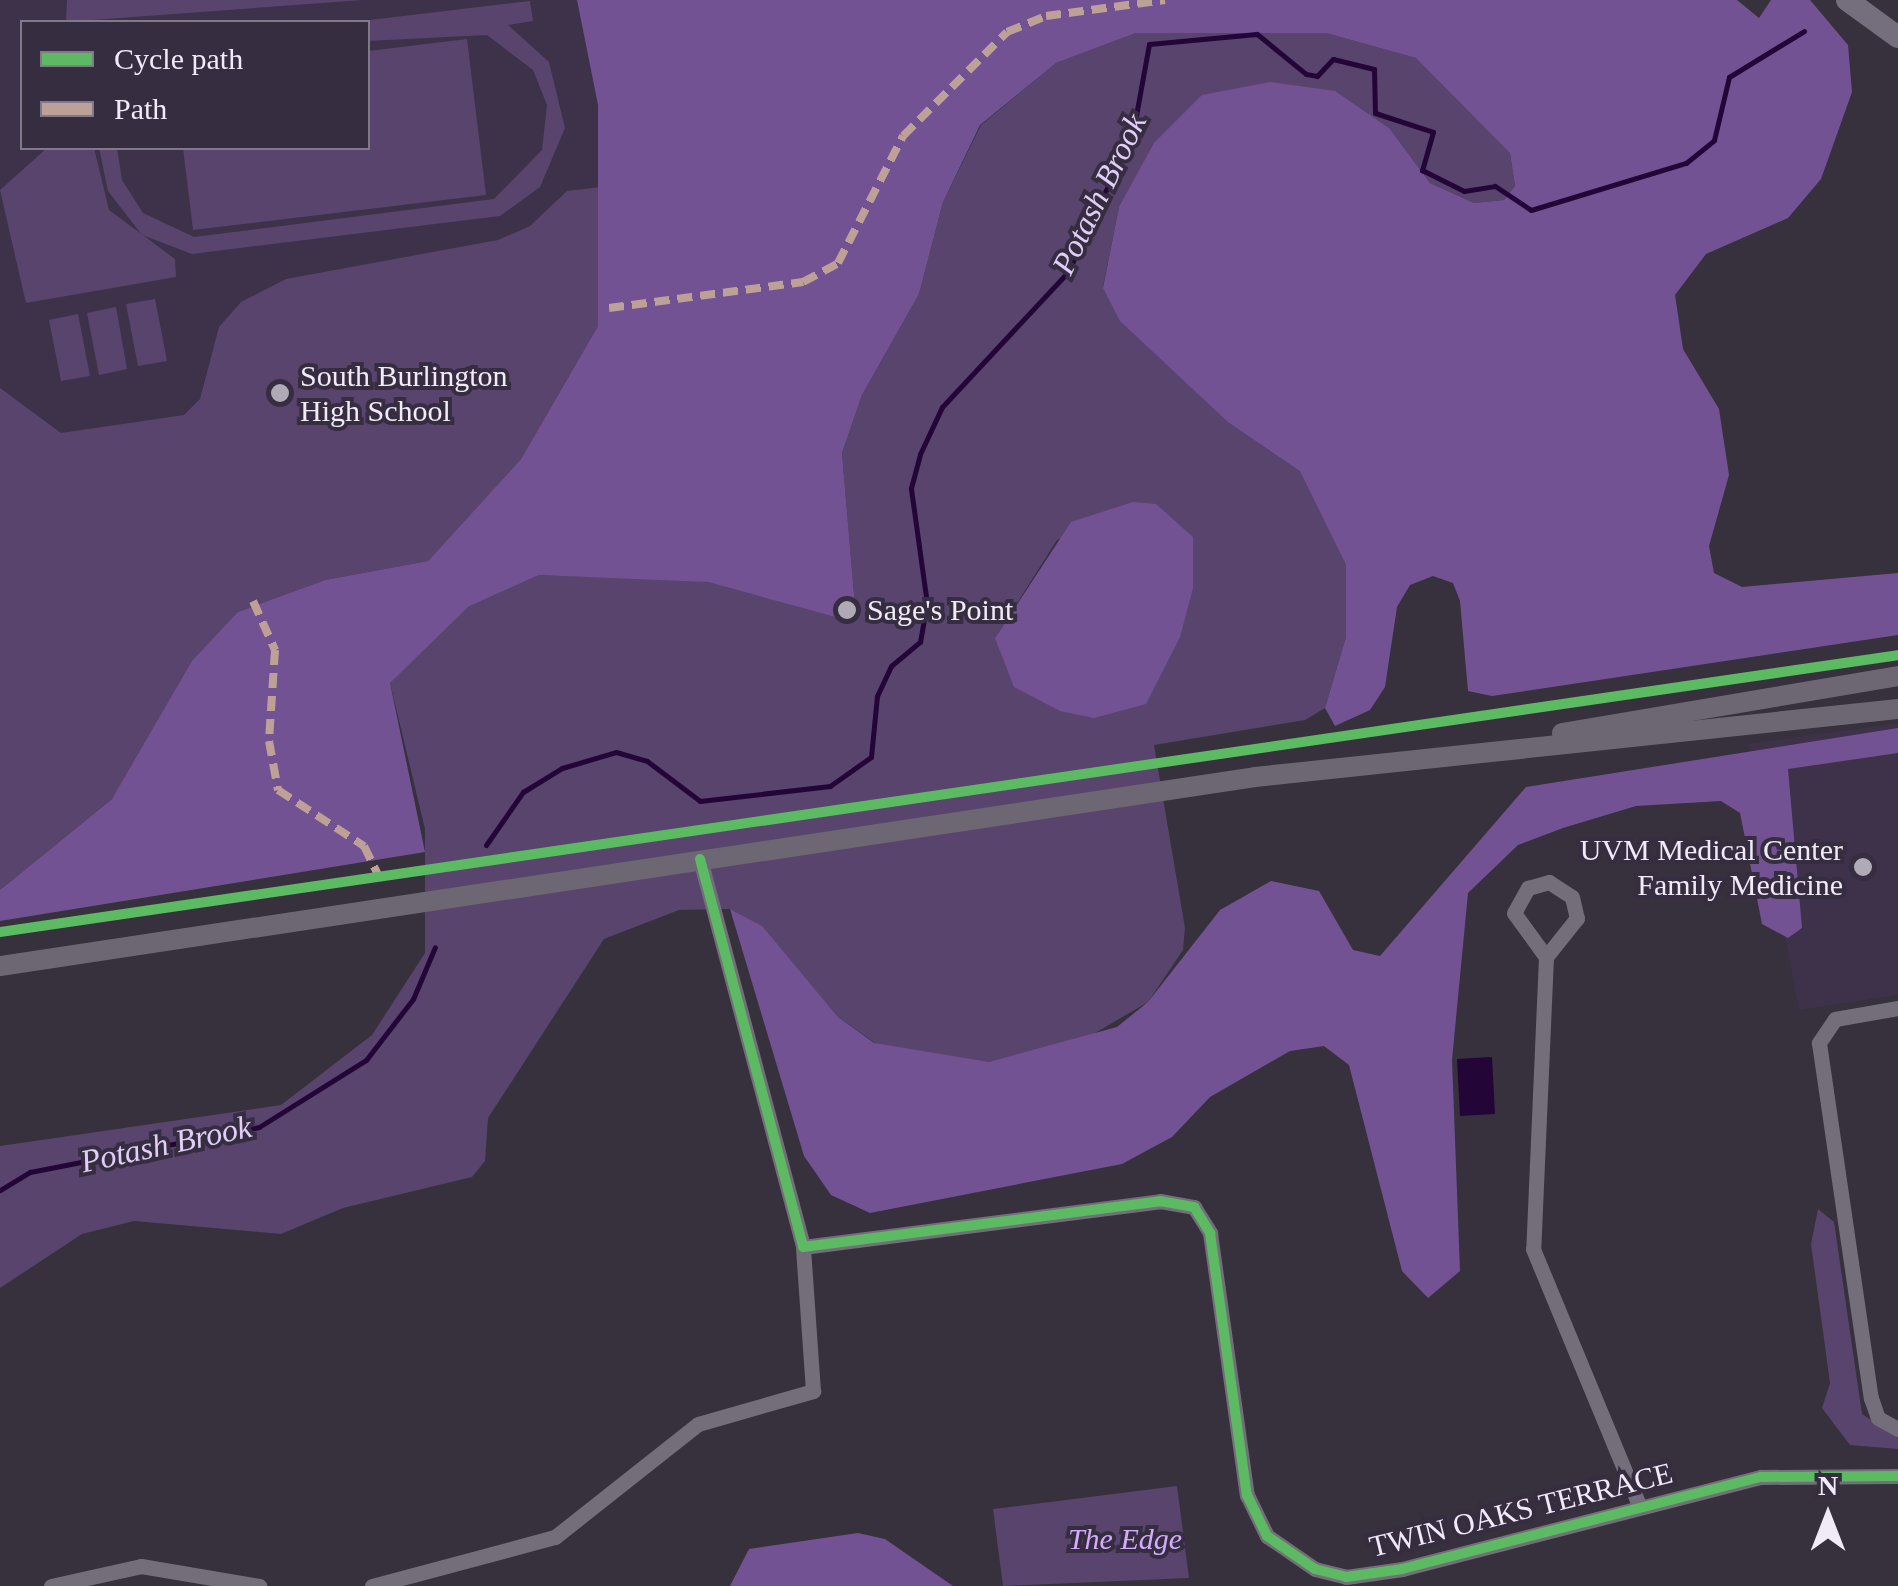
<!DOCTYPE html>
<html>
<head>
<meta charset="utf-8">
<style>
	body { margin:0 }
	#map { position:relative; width:1898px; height:1586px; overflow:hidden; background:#36313c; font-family:Georgia,serif }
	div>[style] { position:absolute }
	.built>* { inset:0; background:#3d3249 }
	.green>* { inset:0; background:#58446d }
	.forest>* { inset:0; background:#735294 }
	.water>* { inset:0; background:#230637 }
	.stream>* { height:5px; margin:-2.5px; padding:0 2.5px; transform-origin:2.5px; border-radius:2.5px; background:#230637 }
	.street>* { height:15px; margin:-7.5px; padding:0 7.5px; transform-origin:7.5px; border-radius:7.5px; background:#736e79 }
	.secondary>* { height:20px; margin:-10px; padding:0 10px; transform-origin:10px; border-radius:10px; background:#6d6773 }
	.primary>* { height:22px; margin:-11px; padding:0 11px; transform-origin:11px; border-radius:11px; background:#756e7d }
	.quiet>* { height:8px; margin-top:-4px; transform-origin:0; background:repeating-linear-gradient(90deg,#bda197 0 15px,transparent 0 23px) }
	.cycleway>* { height:10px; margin:-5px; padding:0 5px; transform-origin:5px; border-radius:5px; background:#5cba63 }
	.dots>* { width:28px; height:28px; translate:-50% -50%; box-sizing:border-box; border:5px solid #362d40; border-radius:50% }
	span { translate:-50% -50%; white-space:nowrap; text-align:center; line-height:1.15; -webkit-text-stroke:8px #362d40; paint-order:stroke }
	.poi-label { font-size:30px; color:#f0ebf7 }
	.left { translate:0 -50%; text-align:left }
	.right { translate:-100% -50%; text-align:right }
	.street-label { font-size:30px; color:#f0ebf7 }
	.park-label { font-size:30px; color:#d4acfe; font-style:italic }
	.water-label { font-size:32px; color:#e1cef8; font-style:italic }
	.legend { position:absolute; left:20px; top:20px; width:350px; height:130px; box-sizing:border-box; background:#362d40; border:2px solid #807989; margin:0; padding:12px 18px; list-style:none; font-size:30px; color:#f0ebf7 }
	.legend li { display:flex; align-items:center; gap:20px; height:50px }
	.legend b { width:50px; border:2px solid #807989 }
	.north { position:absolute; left:1778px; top:1466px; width:100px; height:100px; -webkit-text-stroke:8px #362d40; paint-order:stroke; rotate:0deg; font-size:28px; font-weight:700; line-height:40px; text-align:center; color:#f0ebf7 }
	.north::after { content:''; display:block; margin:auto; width:35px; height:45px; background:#f0ebf7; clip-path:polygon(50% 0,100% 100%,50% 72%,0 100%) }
</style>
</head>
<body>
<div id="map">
	<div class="built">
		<div style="clip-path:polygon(evenodd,0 0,577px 0,598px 105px,604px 256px,0 890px,0 0,22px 22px,368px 22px,368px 148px,22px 148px,22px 22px)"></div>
		<div style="clip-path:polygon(1898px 723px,1898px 995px,1799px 1010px,1748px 744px)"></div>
	</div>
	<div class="green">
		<div style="clip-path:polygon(67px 0,363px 0,66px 22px)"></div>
		<div style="clip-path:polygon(530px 1px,533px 21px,508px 25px,549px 62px,565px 128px,540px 187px,500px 216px,192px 254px,142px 235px,108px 191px,99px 148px,117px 148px,122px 180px,143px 213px,194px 237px,494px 199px,542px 150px,547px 105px,533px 70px,487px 35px,368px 41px,368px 22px,353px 22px)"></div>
		<div style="clip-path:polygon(evenodd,1222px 28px,1326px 33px,1416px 58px,1484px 119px,1510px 153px,1515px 186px,1504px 200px,1474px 203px,1430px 183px,1390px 129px,1119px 207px,1103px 287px,1229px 423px,1301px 471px,1346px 565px,1346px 637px,1325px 708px,1305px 720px,1154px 745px,1185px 928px,1183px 950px,1148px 1002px,1073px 1046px,989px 1062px,920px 1057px,875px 1043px,838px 1017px,761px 926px,730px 909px,679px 910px,604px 939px,488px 1118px,485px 1161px,472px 1177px,343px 1208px,281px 1234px,134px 1221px,82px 1234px,0 1288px,0 1146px,281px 1105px,372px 1035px,425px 953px,425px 829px,390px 683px,418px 649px,468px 607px,539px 575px,701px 580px,835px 617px,855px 606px,842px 453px,862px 395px,919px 294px,943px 202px,981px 125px,1056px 63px,1136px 33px,1222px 28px,1156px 504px,995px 638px,1057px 540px,1156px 504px)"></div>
		<div style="clip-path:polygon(467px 39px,486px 195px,193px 230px,183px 148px,368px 148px,368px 51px)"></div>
		<div style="clip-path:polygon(47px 148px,94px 148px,109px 210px,175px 259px,176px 277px,26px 303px,0 190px)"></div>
		<div style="clip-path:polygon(601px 187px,598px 326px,521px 459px,428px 561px,325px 580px,238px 612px,112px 799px,0 890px,0 388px,61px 433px,184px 415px,200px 399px,219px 327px,241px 302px,286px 279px,498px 240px,530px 226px,567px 191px)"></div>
		<div style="clip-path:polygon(155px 299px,167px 361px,138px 366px,126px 304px)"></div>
		<div style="clip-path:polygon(116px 307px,127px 369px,99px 375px,87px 313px)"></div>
		<div style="clip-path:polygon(78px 314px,90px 376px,61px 381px,49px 320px)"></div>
		<div style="clip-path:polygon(1818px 1209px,1834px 1222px,1862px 1414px,1898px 1438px,1898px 1449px,1850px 1445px,1822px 1408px,1830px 1383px,1811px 1244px)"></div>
		<div style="clip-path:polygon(1177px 1486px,1189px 1578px,1003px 1586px,993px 1509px)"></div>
	</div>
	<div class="forest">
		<div style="clip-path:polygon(577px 0,1737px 0,1759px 18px,1771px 0,1810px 0,1848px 45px,1852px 92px,1821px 179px,1788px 218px,1706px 254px,1675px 295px,1683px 349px,1719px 409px,1729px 475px,1709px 546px,1714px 573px,1742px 587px,1898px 573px,1898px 635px,1492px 696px,1468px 691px,1460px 601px,1453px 583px,1433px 576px,1410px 585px,1397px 607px,1385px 687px,1370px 710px,1335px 726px,1325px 708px,1346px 637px,1346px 565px,1300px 471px,1229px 423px,1120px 321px,1103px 288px,1119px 207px,1154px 143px,1202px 95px,1270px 82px,1335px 91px,1390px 129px,1430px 183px,1474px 203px,1504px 200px,1515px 186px,1510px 153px,1416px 58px,1326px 33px,1136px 33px,1056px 63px,980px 125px,943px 202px,919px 294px,862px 395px,842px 453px,855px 606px,835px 617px,708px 582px,539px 575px,468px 607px,390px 683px,425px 852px,0 921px,0 890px,112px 799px,192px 661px,238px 612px,325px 580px,428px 561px,521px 459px,598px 326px,598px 105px)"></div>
		<div style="clip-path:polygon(1133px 502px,1156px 504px,1193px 537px,1193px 588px,1180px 637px,1146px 704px,1094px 718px,1060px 711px,1014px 687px,995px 638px,1071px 522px)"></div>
		<div style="clip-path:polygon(1898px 728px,1898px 753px,1788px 769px,1802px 928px,1788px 938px,1762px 924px,1740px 813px,1721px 801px,1636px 806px,1563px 828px,1518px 845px,1468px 893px,1452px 1060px,1460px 1271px,1428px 1298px,1402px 1271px,1349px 1065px,1324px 1046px,1290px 1051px,1210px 1097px,1172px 1137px,1122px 1164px,870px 1213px,831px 1195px,804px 1156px,730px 909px,762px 926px,838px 1017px,874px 1043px,989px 1062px,1117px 1027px,1148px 1002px,1220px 910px,1271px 881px,1319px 891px,1353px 950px,1380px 956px,1526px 787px)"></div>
		<div style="clip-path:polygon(858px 1533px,885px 1539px,953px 1586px,730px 1586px,749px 1549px)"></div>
	</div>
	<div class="water">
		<div style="clip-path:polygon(1492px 1057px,1495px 1114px,1460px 1116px,1457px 1059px)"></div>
	</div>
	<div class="stream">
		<div style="left:486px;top:845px;width:65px;rotate:-55.1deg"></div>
		<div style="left:523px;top:792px;width:46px;rotate:-31.6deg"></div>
		<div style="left:562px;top:768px;width:56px;rotate:-16.5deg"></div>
		<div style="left:616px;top:752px;width:32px;rotate:16deg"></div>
		<div style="left:647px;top:761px;width:66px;rotate:37deg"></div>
		<div style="left:700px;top:801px;width:131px;rotate:-6.6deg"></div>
		<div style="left:830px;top:786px;width:50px;rotate:-35.3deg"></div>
		<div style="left:871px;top:757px;width:61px;rotate:-84.4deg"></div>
		<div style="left:877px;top:696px;width:33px;rotate:-65deg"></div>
		<div style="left:891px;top:666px;width:38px;rotate:-40deg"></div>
		<div style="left:920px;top:642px;width:39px;rotate:-80deg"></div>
		<div style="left:927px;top:604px;width:117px;rotate:-97.9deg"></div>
		<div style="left:911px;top:488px;width:35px;rotate:-75deg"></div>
		<div style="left:920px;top:454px;width:52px;rotate:-64.9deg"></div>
		<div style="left:942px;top:407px;width:185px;rotate:-47deg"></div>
		<div style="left:1068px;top:272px;width:154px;rotate:-65.1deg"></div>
		<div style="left:1133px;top:132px;width:89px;rotate:-79.7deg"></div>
		<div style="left:1149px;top:44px;width:108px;rotate:-5.3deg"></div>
		<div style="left:1257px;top:34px;width:63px;rotate:39.2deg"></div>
		<div style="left:1306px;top:74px;width:11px;rotate:10deg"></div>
		<div style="left:1317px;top:76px;width:23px;rotate:-47deg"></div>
		<div style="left:1333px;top:59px;width:42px;rotate:13.7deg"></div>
		<div style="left:1374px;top:69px;width:44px;rotate:88.7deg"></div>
		<div style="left:1375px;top:113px;width:61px;rotate:18.1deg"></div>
		<div style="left:1433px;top:132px;width:40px;rotate:106deg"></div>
		<div style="left:1422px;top:170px;width:47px;rotate:26.6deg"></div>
		<div style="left:1464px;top:191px;width:31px;rotate:-9deg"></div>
		<div style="left:1495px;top:186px;width:43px;rotate:33.7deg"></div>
		<div style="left:1531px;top:210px;width:162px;rotate:-16.9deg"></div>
		<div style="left:1686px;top:163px;width:36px;rotate:-39deg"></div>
		<div style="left:1714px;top:140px;width:65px;rotate:-76.6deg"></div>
		<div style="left:1729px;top:77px;width:88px;rotate:-31.5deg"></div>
		<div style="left:0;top:1190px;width:35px;rotate:-31deg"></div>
		<div style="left:30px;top:1172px;width:233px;rotate:-11.1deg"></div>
		<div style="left:259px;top:1127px;width:126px;rotate:-32.1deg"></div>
		<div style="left:366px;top:1060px;width:77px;rotate:-52.4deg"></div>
		<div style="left:413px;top:999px;width:56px;rotate:-67.1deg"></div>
	</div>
	<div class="street">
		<div style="left:700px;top:859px;width:401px;rotate:75.1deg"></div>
		<div style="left:803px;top:1247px;width:360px;rotate:-7.3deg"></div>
		<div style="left:1160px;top:1201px;width:35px;rotate:10deg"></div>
		<div style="left:1194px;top:1207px;width:31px;rotate:58deg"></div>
		<div style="left:1210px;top:1233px;width:265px;rotate:82deg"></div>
		<div style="left:1247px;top:1495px;width:46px;rotate:64deg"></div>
		<div style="left:1267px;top:1536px;width:58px;rotate:34.5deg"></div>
		<div style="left:1315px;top:1569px;width:32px;rotate:14deg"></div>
		<div style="left:1346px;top:1577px;width:57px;rotate:-8.1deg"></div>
		<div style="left:1402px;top:1569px;width:371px;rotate:-14.4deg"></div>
		<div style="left:1761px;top:1477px;width:137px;rotate:-0.4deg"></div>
		<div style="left:1546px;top:957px;width:54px;rotate:-126deg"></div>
		<div style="left:1514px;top:913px;width:29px;rotate:-61deg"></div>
		<div style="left:1528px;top:888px;width:22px;rotate:-16deg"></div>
		<div style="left:1549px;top:882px;width:27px;rotate:33deg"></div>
		<div style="left:1572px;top:897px;width:22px;rotate:77deg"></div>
		<div style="left:1577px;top:918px;width:50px;rotate:128.5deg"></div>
		<div style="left:1546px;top:957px;width:292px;rotate:92.5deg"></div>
		<div style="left:1533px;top:1249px;width:279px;rotate:67.5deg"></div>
		<div style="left:1898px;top:1008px;width:64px;rotate:170.1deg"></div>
		<div style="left:1835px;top:1019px;width:29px;rotate:124deg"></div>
		<div style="left:1819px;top:1043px;width:359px;rotate:81.7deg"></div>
		<div style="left:1871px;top:1398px;width:21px;rotate:71deg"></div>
		<div style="left:1878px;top:1418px;width:23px;rotate:29deg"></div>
		<div style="left:51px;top:1586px;width:92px;rotate:-12.5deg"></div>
		<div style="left:141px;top:1566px;width:120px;rotate:9.6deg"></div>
		<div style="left:372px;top:1586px;width:189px;rotate:-15deg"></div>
		<div style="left:555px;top:1537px;width:182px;rotate:-38.3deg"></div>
		<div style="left:698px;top:1424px;width:120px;rotate:-16deg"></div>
		<div style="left:813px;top:1391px;width:144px;rotate:-94deg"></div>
	</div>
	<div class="secondary">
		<div style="left:1562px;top:733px;width:341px;rotate:-9.6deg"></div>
		<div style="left:0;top:966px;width:1269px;rotate:-8.56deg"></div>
		<div style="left:1255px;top:777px;width:647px;rotate:-6.04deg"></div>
	</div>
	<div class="primary">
		<div style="left:1847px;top:0;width:63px;rotate:36deg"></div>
	</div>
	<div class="quiet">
		<div style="left:609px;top:308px;width:196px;rotate:-7.6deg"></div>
		<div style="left:803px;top:282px;width:40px;rotate:-28deg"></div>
		<div style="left:838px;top:263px;width:143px;rotate:-62.9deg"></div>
		<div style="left:903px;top:136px;width:147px;rotate:-45deg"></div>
		<div style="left:1007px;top:32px;width:42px;rotate:-22.3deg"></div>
		<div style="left:1046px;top:16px;width:120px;rotate:-7.7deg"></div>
		<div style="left:253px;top:601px;width:54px;rotate:65.8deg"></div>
		<div style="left:275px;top:650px;width:91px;rotate:93.8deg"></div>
		<div style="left:269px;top:741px;width:50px;rotate:79.6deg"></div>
		<div style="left:278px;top:790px;width:103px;rotate:33.1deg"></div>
		<div style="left:364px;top:846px;width:34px;rotate:64deg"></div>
	</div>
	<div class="cycleway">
		<div style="left:700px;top:859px;width:401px;rotate:75.1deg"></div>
		<div style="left:803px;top:1247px;width:360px;rotate:-7.3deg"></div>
		<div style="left:1160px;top:1201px;width:35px;rotate:10deg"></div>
		<div style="left:1194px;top:1207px;width:31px;rotate:58deg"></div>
		<div style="left:1210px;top:1233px;width:265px;rotate:82deg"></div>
		<div style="left:1247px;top:1495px;width:46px;rotate:64deg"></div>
		<div style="left:1267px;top:1536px;width:58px;rotate:34.5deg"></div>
		<div style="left:1315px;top:1569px;width:32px;rotate:14deg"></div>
		<div style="left:1346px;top:1577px;width:57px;rotate:-8.1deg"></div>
		<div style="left:1402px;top:1569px;width:371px;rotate:-14.4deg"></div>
		<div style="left:1761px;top:1477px;width:137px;rotate:-0.4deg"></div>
		<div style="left:0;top:932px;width:1918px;rotate:-8.3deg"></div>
	</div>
	<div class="dots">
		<div style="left:280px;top:393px;background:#afaab6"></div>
		<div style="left:847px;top:610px;background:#afaab6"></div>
		<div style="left:1863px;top:867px;background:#afaab6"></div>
	</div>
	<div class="poi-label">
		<span class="left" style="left:300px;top:393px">South Burlington<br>High School</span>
		<span class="left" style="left:867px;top:610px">Sage's Point</span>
		<span class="right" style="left:1843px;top:867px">UVM Medical Center<br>Family Medicine</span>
	</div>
	<div class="street-label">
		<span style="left:1521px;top:1510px;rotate:-14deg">TWIN OAKS TERRACE</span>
	</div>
	<div class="park-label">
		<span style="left:1125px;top:1539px">The Edge</span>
	</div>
	<div class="water-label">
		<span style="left:1099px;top:194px;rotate:-64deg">Potash Brook</span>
		<span style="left:166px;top:1144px;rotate:-12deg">Potash Brook</span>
	</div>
	<ul class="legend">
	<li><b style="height:12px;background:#5cba63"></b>Cycle path</li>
	<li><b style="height:12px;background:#bda197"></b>Path</li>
	</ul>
	<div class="north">N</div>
</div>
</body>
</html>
